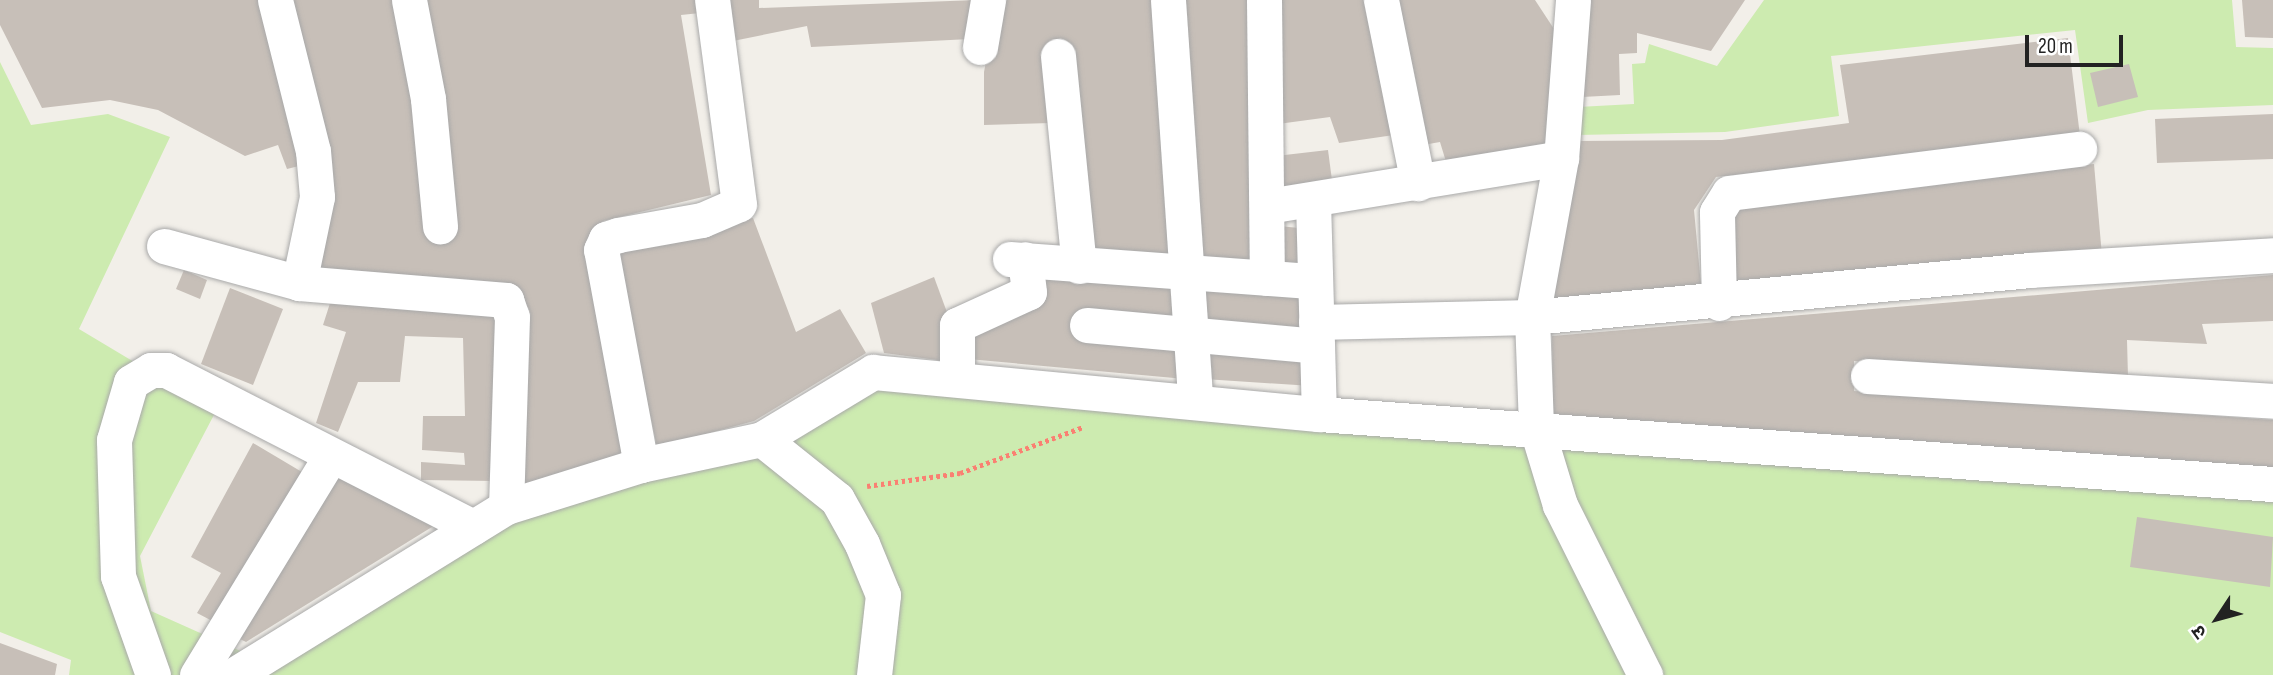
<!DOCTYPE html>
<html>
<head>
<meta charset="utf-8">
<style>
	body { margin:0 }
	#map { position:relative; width:2273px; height:675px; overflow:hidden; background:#f2efe9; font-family:"Sofia Sans Condensed","Noto Sans Devanagari",sans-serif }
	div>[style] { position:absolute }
	.grass>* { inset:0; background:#cdebb0 }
	.building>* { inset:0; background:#c7bfb8 }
	.path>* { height:4.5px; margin-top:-2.25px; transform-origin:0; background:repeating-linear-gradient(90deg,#fa8072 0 3.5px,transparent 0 7px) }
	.roads { filter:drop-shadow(0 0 2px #a9a9a9) drop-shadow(0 0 2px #a9a9a9) }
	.minor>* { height:35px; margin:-17.5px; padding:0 17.5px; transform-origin:17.5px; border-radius:17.5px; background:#fff }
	span { translate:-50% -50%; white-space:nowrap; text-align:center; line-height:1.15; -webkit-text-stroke:5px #fff; paint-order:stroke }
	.north { position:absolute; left:2182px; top:584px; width:70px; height:70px; -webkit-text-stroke:5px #fff; paint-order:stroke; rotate:234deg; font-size:19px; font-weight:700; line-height:28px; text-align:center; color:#222 }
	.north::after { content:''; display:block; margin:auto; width:24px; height:32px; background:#222; clip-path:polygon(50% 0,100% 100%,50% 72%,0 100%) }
	.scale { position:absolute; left:2025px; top:35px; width:98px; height:32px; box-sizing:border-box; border:4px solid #222; border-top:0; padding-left:9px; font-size:21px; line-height:24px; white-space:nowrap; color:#222; -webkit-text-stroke:5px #fff; paint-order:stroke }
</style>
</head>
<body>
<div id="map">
	<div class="grass">
		<div style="clip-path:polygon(1764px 0,2232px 0,2236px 47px,2273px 48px,2273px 105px,2148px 110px,2088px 123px,2075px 30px,1831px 56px,1839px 116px,1725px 132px,1577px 135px,1578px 107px,1634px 104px,1632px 64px,1645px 63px,1649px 44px,1717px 66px)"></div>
		<div style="clip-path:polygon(0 62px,31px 125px,108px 114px,170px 137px,79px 329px,216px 411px,140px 556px,151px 611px,245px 653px,500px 502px,758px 428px,871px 362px,2273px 474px,2273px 675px,69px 675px,71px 660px,0 632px)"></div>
	</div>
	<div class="building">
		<div style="clip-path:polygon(0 0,263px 0,303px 165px,287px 169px,278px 145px,245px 156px,158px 110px,110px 100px,42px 108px,0 25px)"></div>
		<div style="clip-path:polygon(284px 0,697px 0,700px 13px,681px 15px,711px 195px,603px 221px,591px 235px,627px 455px,515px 487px,521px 305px,312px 272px)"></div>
		<div style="clip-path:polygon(727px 0,759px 0,759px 8px,977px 0,970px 39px,811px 47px,807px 26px,733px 41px)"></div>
		<div style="clip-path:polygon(998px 0,1159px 0,1177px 263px,1090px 256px,1051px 123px,984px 125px,984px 72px)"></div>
		<div style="clip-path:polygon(1177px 0,1253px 0,1256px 267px,1195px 261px)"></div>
		<div style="clip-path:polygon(1277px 0,1369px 0,1394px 135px,1339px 143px,1330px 117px,1278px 124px)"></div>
		<div style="clip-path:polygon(1395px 0,1535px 0,1556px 32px,1550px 151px,1447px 165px,1440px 142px,1423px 145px)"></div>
		<div style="clip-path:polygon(1591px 0,1745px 0,1711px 51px,1637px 33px,1637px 53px,1619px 54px,1620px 95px,1582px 97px)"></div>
		<div style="clip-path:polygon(2242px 0,2273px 0,2273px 38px,2245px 37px)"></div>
		<div style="clip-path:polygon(2068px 38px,2080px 136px,1716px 177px,1694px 210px,1701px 285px,1553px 299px,1576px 141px,1722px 140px,1849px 123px,1840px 65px)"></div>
		<div style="clip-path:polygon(2129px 64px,2138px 97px,2098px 107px,2090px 73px)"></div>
		<div style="clip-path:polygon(2273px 114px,2273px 159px,2157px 163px,2155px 119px)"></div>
		<div style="clip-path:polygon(1328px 150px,1333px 188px,1280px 193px,1276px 156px)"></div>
		<div style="clip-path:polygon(2094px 164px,2102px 256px,1734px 286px,1729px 211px,1743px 198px)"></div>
		<div style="clip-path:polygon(753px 218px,796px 332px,840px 309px,866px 353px,754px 421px,657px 447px,613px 244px)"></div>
		<div style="clip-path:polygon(1279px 226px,1299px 228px,1297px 268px,1277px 267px)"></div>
		<div style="clip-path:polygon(184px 270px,207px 280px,200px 299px,176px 289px)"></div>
		<div style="clip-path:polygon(1040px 270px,1177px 280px,1185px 379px,968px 359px,968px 331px)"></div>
		<div style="clip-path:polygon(2273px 275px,2273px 321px,2202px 324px,2207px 344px,2127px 340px,2128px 377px,1854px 361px,1854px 391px,2273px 420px,2273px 474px,1553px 414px,1552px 336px)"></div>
		<div style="clip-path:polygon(934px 277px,948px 315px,945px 361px,884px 353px,871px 303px)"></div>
		<div style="clip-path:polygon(1193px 283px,1303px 289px,1306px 333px,1201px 325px)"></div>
		<div style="clip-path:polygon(230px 288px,283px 309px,253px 385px,201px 364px)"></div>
		<div style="clip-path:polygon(332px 297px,495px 307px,494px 481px,421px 480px,421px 462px,465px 465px,464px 453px,422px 450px,423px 416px,465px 416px,463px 338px,405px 336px,400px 382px,358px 382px,338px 432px,316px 423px,346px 332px,323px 325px)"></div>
		<div style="clip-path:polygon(1200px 344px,1310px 352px,1312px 386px,1204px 379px)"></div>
		<div style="clip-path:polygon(253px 443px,307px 475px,218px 624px,197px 613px,221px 573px,191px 557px)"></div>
		<div style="clip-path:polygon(334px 470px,440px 522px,246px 642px,232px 635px)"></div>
		<div style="clip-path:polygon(2137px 517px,2273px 537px,2270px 587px,2130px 567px)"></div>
		<div style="clip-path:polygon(0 643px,57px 664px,55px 675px,0 675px)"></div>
	</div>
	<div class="path">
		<div style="left:867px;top:486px;width:94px;rotate:-8deg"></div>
		<div style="left:960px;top:473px;width:131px;rotate:-20.5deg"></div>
	</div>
	<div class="roads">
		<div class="minor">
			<div style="left:275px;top:0;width:156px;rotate:75.9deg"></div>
			<div style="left:313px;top:151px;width:46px;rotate:85deg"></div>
			<div style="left:317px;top:197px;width:88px;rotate:101.8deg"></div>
			<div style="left:409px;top:0;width:101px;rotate:79.1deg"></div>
			<div style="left:428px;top:99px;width:128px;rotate:84.6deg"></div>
			<div style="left:1168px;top:0;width:401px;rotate:86.1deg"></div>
			<div style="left:1264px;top:0;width:278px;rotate:89.4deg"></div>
			<div style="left:1381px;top:0;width:187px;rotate:78.6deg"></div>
			<div style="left:1573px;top:0;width:158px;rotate:94.3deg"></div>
			<div style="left:1561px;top:158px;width:162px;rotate:100.3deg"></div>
			<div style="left:1532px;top:317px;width:109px;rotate:87.9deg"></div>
			<div style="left:1536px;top:426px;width:83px;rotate:73.1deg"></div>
			<div style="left:1560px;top:505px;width:190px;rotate:63.4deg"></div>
			<div style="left:980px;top:47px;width:48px;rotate:-80.3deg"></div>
			<div style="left:1058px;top:56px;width:211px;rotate:84.3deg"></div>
			<div style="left:1313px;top:201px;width:213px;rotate:88.4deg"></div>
			<div style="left:1268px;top:206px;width:297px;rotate:-9.3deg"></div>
			<div style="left:164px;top:246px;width:140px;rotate:15.3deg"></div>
			<div style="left:299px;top:283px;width:208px;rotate:4.7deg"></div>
			<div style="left:506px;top:300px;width:18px;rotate:71deg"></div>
			<div style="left:512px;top:317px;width:190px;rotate:91.8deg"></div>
			<div style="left:1010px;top:259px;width:304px;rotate:4.2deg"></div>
			<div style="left:1719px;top:303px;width:91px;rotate:-91.3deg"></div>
			<div style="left:1717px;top:212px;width:22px;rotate:-58deg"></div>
			<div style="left:1729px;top:193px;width:353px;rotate:-7.2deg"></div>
			<div style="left:1316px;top:322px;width:216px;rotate:-1.3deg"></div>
			<div style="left:1532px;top:317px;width:500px;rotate:-5.39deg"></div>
			<div style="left:2030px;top:270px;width:243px;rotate:-3.5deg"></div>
			<div style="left:1087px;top:325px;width:231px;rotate:5.2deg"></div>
			<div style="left:1868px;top:376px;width:406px;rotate:3.5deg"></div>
			<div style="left:957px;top:377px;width:52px;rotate:-90deg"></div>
			<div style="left:957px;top:325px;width:79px;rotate:-24.6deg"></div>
			<div style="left:1029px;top:292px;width:33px;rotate:-97deg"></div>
			<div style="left:762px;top:439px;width:130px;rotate:-31.1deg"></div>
			<div style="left:873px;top:372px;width:448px;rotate:5.4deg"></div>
			<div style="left:1319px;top:414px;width:957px;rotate:4.2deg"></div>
			<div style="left:641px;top:465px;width:219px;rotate:-100.5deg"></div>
			<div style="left:601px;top:250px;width:12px;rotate:-66deg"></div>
			<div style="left:606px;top:239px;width:13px;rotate:-18deg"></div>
			<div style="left:618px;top:235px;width:85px;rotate:-10.1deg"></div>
			<div style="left:702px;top:220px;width:40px;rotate:-23.4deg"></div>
			<div style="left:739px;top:204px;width:206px;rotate:-97.5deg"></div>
			<div style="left:153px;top:675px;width:105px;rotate:-109.5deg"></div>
			<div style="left:118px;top:576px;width:136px;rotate:-91.7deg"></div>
			<div style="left:114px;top:440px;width:60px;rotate:-73.7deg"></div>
			<div style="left:131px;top:382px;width:23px;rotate:-31deg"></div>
			<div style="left:151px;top:370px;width:15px"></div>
			<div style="left:166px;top:370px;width:345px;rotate:27.1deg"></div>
			<div style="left:197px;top:675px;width:255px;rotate:-58.6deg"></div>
			<div style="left:234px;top:675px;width:320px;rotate:-31.7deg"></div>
			<div style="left:506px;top:507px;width:141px;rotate:-17.3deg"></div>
			<div style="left:641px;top:465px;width:124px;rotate:-12.1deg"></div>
			<div style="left:762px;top:439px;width:96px;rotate:38.7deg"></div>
			<div style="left:837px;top:499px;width:51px;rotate:60.9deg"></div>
			<div style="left:862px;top:544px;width:55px;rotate:67.6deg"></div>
			<div style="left:883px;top:595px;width:81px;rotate:96.4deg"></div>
		</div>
	</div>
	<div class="north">उ</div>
	<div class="scale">20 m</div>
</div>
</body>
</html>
